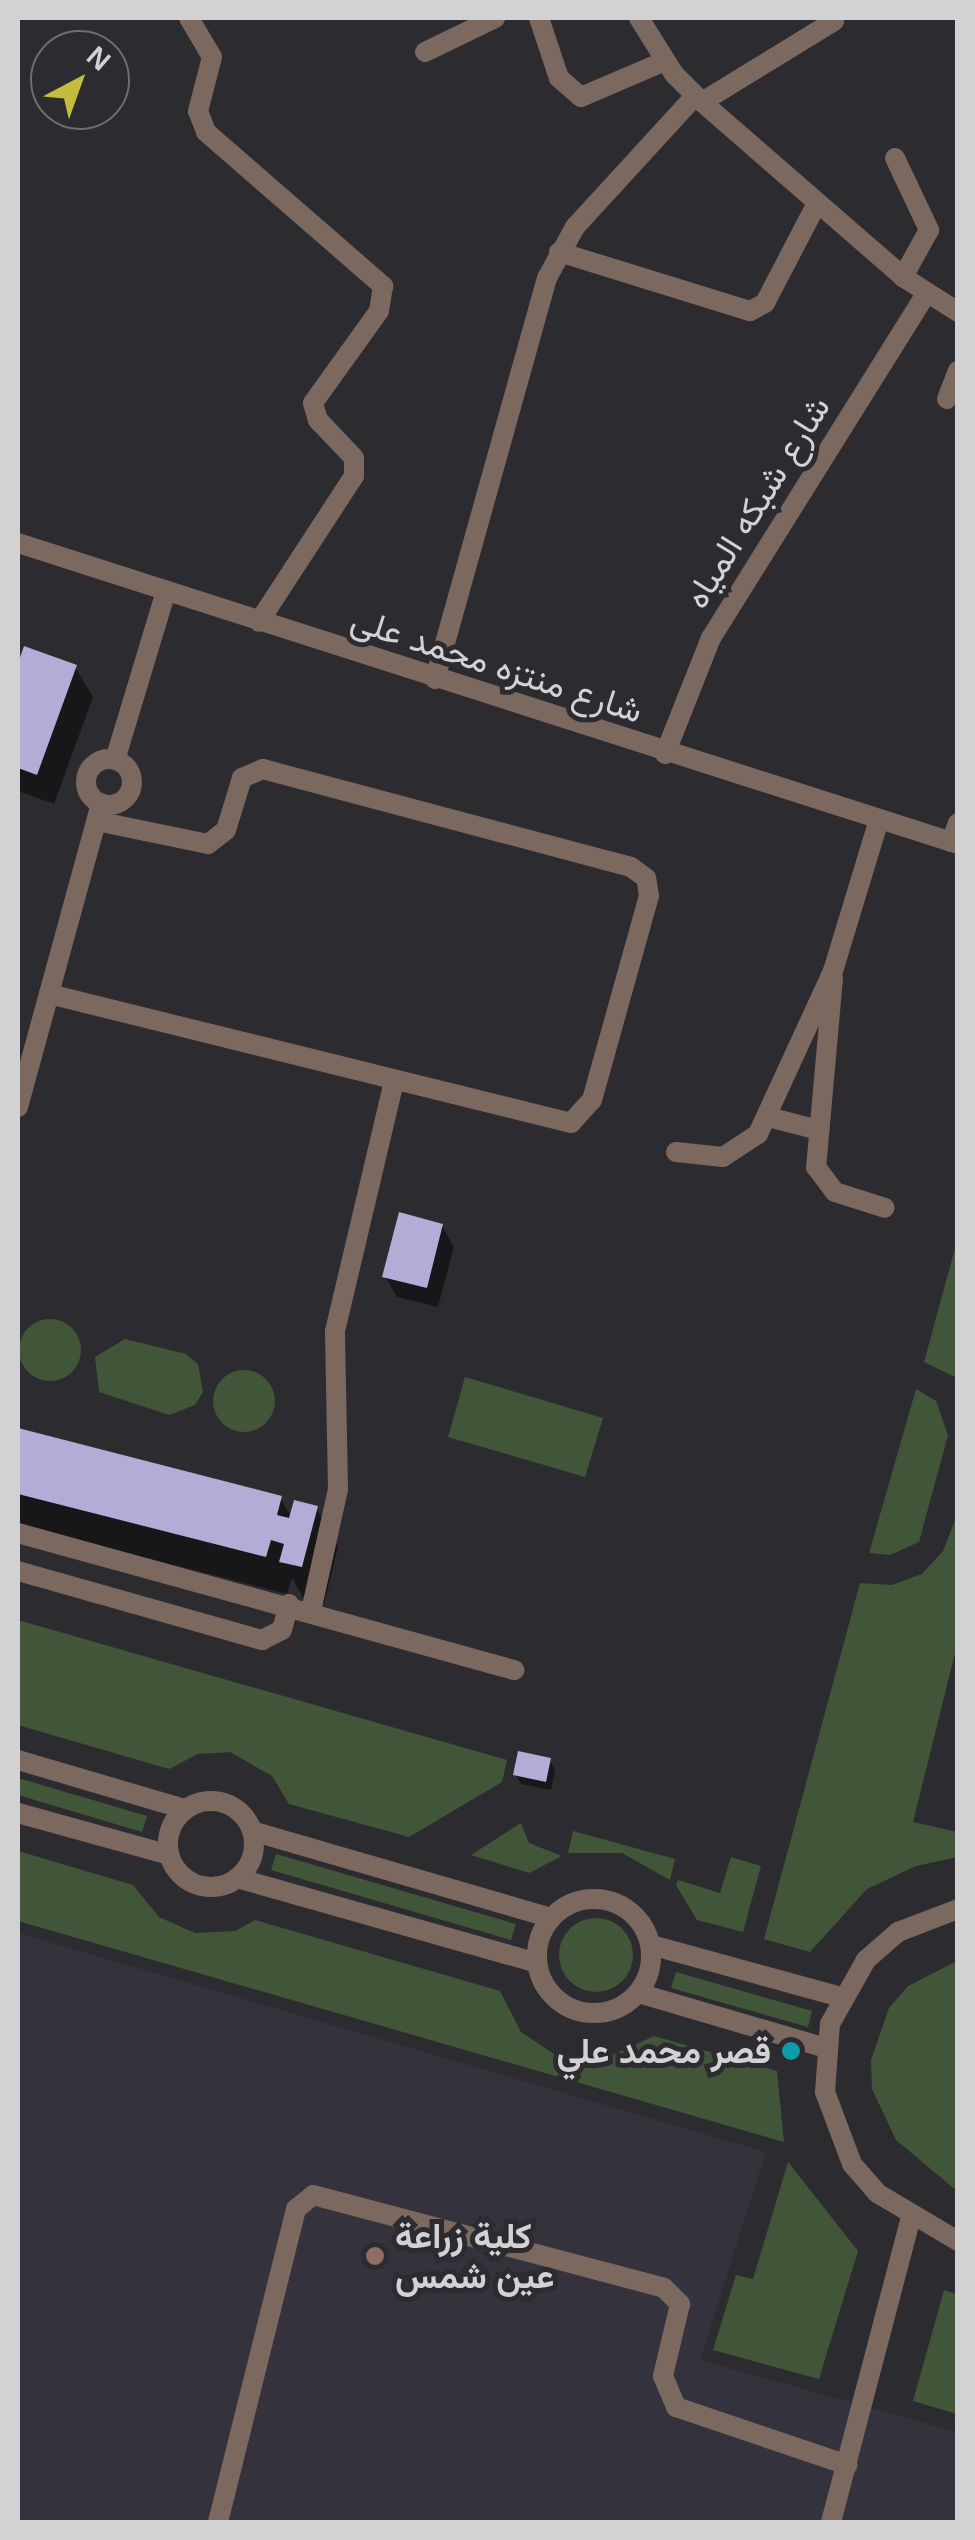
<!DOCTYPE html>
<html>
<head>
<meta charset="utf-8">
<style>
	body { margin:0 }
	#map { position:relative; width:975px; height:2540px; overflow:hidden; background:#2c2b30; font-family:Helvetica,Vazirmatn,sans-serif }
	div>[style] { position:absolute }
	.built>* { inset:0; background:#34323d }
	.green>* { inset:0; background:#415638 }
	.round { border-radius:50% }
	.shadow>* { inset:0; background:#0007 }
	.building>* { inset:0; background:#b4abd6 }
	.service>* { height:20px; margin:-10px; padding:0 10px; transform-origin:10px; border-radius:10px; background:#7b685f }
	.service>.ring { margin:-10px; padding:0; box-sizing:content-box; background:none; border:20px solid #7b685f; border-radius:50% }
	.minor>* { height:20px; margin:-10px; padding:0 10px; transform-origin:10px; border-radius:10px; background:#7b685f }
	.dots>* { width:28px; height:28px; translate:-50% -50%; box-sizing:border-box; border:5px solid #2c2b30; border-radius:50% }
	span { translate:-50% -50%; white-space:nowrap; text-align:center; line-height:1.15; -webkit-text-stroke:10px #2c2b30; paint-order:stroke }
	.street-label { font-size:35px; color:#d2d1d4 }
	.poi-label { font-size:35px; color:#d2d1d4; font-weight:700 }
	.right { translate:-100% -50%; text-align:right }
	.left { translate:0 -50%; text-align:left }
	.frame { position:absolute; inset:0; border:20px solid #d2d1d4; pointer-events:none }
	.north { position:absolute; left:30px; top:30px; width:100px; height:100px; box-sizing:border-box; background:#2c2b30; border:2px solid #6e6d72; border-radius:50%; rotate:41deg; font-size:28px; font-weight:700; line-height:40px; text-align:center; color:#d2d1d4 }
	.north::after { content:''; display:block; margin:auto; width:35px; height:45px; background:#c4bc3e; clip-path:polygon(50% 0,100% 100%,50% 72%,0 100%) }
</style>
</head>
<body>
<div id="map">
	<div class="built">
		<div style="clip-path:polygon(18px 1933px,766px 2152px,700px 2360px,957px 2432px,957px 2522px,18px 2522px)"></div>
	</div>
	<div class="green">
		<div style="clip-path:polygon(957px 1241px,958px 1378px,957px 1378px,924px 1362px)"></div>
		<div class="round" style="left:19px;top:1319px;width:62px;height:62px"></div>
		<div style="clip-path:polygon(125px 1339px,186px 1354px,198px 1364px,203px 1392px,195px 1405px,169px 1415px,99px 1392px,95px 1357px)"></div>
		<div class="round" style="left:213px;top:1370px;width:62px;height:62px"></div>
		<div style="clip-path:polygon(465px 1377px,603px 1418px,585px 1477px,448px 1437px)"></div>
		<div style="clip-path:polygon(916px 1389px,936px 1401px,948px 1435px,919px 1542px,890px 1555px,869px 1553px)"></div>
		<div style="clip-path:polygon(957px 1515px,957px 1645px,913px 1822px,957px 1832px,957px 1857px,916px 1866px,867px 1889px,810px 1952px,764px 1939px,860px 1583px,892px 1585px,922px 1574px,943px 1551px)"></div>
		<div style="clip-path:polygon(18px 1620px,507px 1760px,502px 1782px,409px 1837px,289px 1804px,272px 1776px,230px 1752px,198px 1754px,169px 1769px,18px 1725px)"></div>
		<div style="clip-path:polygon(18px 1778px,147px 1816px,142px 1832px,18px 1795px)"></div>
		<div style="clip-path:polygon(521px 1823px,529px 1843px,562px 1856px,529px 1873px,471px 1855px)"></div>
		<div style="clip-path:polygon(573px 1831px,675px 1859px,670px 1880px,622px 1853px,568px 1853px)"></div>
		<div style="clip-path:polygon(18px 1851px,133px 1885px,159px 1917px,195px 1933px,235px 1931px,255px 1920px,500px 1991px,521px 2032px,557px 2056px,599px 2061px,654px 2036px,777px 2071px,784px 2142px,18px 1921px)"></div>
		<div style="clip-path:polygon(276px 1854px,516px 1924px,511px 1940px,271px 1870px)"></div>
		<div style="clip-path:polygon(731px 1857px,761px 1866px,743px 1932px,697px 1920px,676px 1885px,678px 1880px,720px 1893px)"></div>
		<div class="round" style="left:559px;top:1918px;width:74px;height:74px"></div>
		<div style="clip-path:polygon(957px 1961px,958px 1961px,957px 2191px,896px 2140px,872px 2089px,871px 2060px,889px 2008px,908px 1986px)"></div>
		<div style="clip-path:polygon(676px 1972px,812px 2011px,808px 2027px,671px 1988px)"></div>
		<div style="clip-path:polygon(788px 2162px,858px 2251px,819px 2379px,713px 2350px,736px 2275px,753px 2279px)"></div>
		<div style="clip-path:polygon(944px 2290px,957px 2294px,957px 2414px,913px 2401px)"></div>
	</div>
	<div class="shadow">
		<div style="clip-path:polygon(25px 649px,75px 667px,93px 697px,54px 804px,18px 791px,18px 671px)"></div>
		<div style="clip-path:polygon(442px 1226px,454px 1247px,438px 1307px,397px 1297px,385px 1276px)"></div>
		<div style="clip-path:polygon(18px 1431px,280px 1498px,292px 1518px,316px 1508px,338px 1547px,324px 1604px,304px 1599px,292px 1578px,287px 1594px,18px 1525px)"></div>
		<div style="clip-path:polygon(550px 1760px,555px 1770px,551px 1790px,521px 1784px,516px 1775px)"></div>
	</div>
	<div class="building">
		<div style="clip-path:polygon(24px 646px,77px 665px,37px 775px,18px 768px,18px 663px)"></div>
		<div style="clip-path:polygon(399px 1212px,443px 1224px,427px 1288px,382px 1277px)"></div>
		<div style="clip-path:polygon(18px 1428px,282px 1496px,277px 1515px,289px 1518px,294px 1500px,318px 1506px,302px 1567px,279px 1562px,284px 1544px,271px 1540px,266px 1557px,18px 1494px)"></div>
		<div style="clip-path:polygon(518px 1751px,551px 1758px,546px 1782px,513px 1775px)"></div>
	</div>
	<div class="service">
		<div style="left:189px;top:18px;width:45px;rotate:59.5deg"></div>
		<div style="left:212px;top:57px;width:56px;rotate:104.5deg"></div>
		<div style="left:198px;top:111px;width:22px;rotate:69deg"></div>
		<div style="left:206px;top:132px;width:235px;rotate:41deg"></div>
		<div style="left:383px;top:286px;width:25px;rotate:99deg"></div>
		<div style="left:379px;top:311px;width:113px;rotate:125.7deg"></div>
		<div style="left:313px;top:403px;width:18px;rotate:74deg"></div>
		<div style="left:318px;top:420px;width:52px;rotate:46.5deg"></div>
		<div style="left:354px;top:458px;width:18px;rotate:90deg"></div>
		<div style="left:354px;top:476px;width:174px;rotate:123.1deg"></div>
		<div style="left:539px;top:18px;width:63px;rotate:71.6deg"></div>
		<div style="left:559px;top:78px;width:29px;rotate:41deg"></div>
		<div style="left:581px;top:97px;width:91px;rotate:-23.2deg"></div>
		<div style="left:425px;top:52px;width:78px;rotate:-25.9deg"></div>
		<div style="left:702px;top:102px;width:155px;rotate:-31.5deg"></div>
		<div style="left:895px;top:158px;width:80px;rotate:64.7deg"></div>
		<div style="left:929px;top:230px;width:54px;rotate:119deg"></div>
		<div style="left:559px;top:252px;width:200px;rotate:17.2deg"></div>
		<div style="left:750px;top:311px;width:17px;rotate:-28deg"></div>
		<div style="left:765px;top:303px;width:113px;rotate:-62.5deg"></div>
		<div style="left:947px;top:399px;width:30px;rotate:-69deg"></div>
		<div style="left:435px;top:679px;width:416px;rotate:-74.4deg"></div>
		<div style="left:547px;top:278px;width:58px;rotate:-61.2deg"></div>
		<div style="left:575px;top:227px;width:178px;rotate:-47.5deg"></div>
		<div class="ring" style="left:86px;top:759px;width:26px;height:26px"></div>
		<div style="left:115px;top:760px;width:177px;rotate:-73.2deg"></div>
		<div style="left:951px;top:842px;width:20px;rotate:-70deg"></div>
		<div style="left:833px;top:978px;width:190px;rotate:95.1deg"></div>
		<div style="left:816px;top:1167px;width:31px;rotate:53deg"></div>
		<div style="left:835px;top:1192px;width:52px;rotate:17.7deg"></div>
		<div style="left:49px;top:994px;width:538px;rotate:13.88deg"></div>
		<div style="left:571px;top:1123px;width:31px;rotate:-48deg"></div>
		<div style="left:592px;top:1100px;width:212px;rotate:-74.4deg"></div>
		<div style="left:649px;top:896px;width:18px;rotate:-99deg"></div>
		<div style="left:646px;top:878px;width:19px;rotate:-144deg"></div>
		<div style="left:631px;top:867px;width:381px;rotate:-165.1deg"></div>
		<div style="left:263px;top:769px;width:23px;rotate:157deg"></div>
		<div style="left:242px;top:778px;width:54px;rotate:107.1deg"></div>
		<div style="left:226px;top:830px;width:23px;rotate:142deg"></div>
		<div style="left:208px;top:844px;width:114px;rotate:-168.4deg"></div>
		<div style="left:18px;top:1107px;width:315px;rotate:-74.7deg"></div>
		<div style="left:768px;top:1117px;width:53px;rotate:14.3deg"></div>
		<div style="left:676px;top:1152px;width:47px;rotate:6.1deg"></div>
		<div style="left:723px;top:1157px;width:42px;rotate:-33.3deg"></div>
		<div style="left:758px;top:1134px;width:179px;rotate:-65.3deg"></div>
		<div style="left:833px;top:971px;width:158px;rotate:-73.1deg"></div>
		<div style="left:18px;top:1533px;width:515px;rotate:15.44deg"></div>
		<div style="left:18px;top:1571px;width:254px;rotate:15.8deg"></div>
		<div style="left:262px;top:1640px;width:22px;rotate:-27deg"></div>
		<div style="left:282px;top:1630px;width:27px;rotate:-75deg"></div>
		<div style="left:311px;top:1611px;width:125px;rotate:-77.5deg"></div>
		<div style="left:338px;top:1489px;width:158px;rotate:-91.1deg"></div>
		<div style="left:335px;top:1331px;width:256px;rotate:-76.7deg"></div>
		<div style="left:18px;top:1760px;width:174px;rotate:16.4deg"></div>
		<div class="ring" style="left:168px;top:1801px;width:66px;height:66px"></div>
		<div style="left:18px;top:1813px;width:157px;rotate:15.5deg"></div>
		<div style="left:252px;top:1831px;width:311px;rotate:16.2deg"></div>
		<div style="left:237px;top:1878px;width:312px;rotate:15.8deg"></div>
		<div class="ring" style="left:537px;top:1899px;width:94px;height:94px"></div>
		<div style="left:958px;top:1909px;width:64px;rotate:159deg"></div>
		<div style="left:898px;top:1932px;width:43px;rotate:138.8deg"></div>
		<div style="left:866px;top:1960px;width:73px;rotate:119.4deg"></div>
		<div style="left:830px;top:2024px;width:68px;rotate:94.2deg"></div>
		<div style="left:825px;top:2092px;width:77px;rotate:69.4deg"></div>
		<div style="left:852px;top:2164px;width:38px;rotate:49deg"></div>
		<div style="left:877px;top:2193px;width:94px;rotate:30.7deg"></div>
		<div style="left:651px;top:1945px;width:197px;rotate:15.3deg"></div>
		<div style="left:638px;top:1993px;width:196px;rotate:16.3deg"></div>
		<div style="left:218px;top:2522px;width:323px;rotate:-76deg"></div>
		<div style="left:296px;top:2209px;width:22px;rotate:-39deg"></div>
		<div style="left:313px;top:2195px;width:363px;rotate:14.8deg"></div>
		<div style="left:664px;top:2288px;width:23px;rotate:45deg"></div>
		<div style="left:680px;top:2304px;width:74px;rotate:103.3deg"></div>
		<div style="left:663px;top:2376px;width:34px;rotate:67deg"></div>
		<div style="left:676px;top:2407px;width:181px;rotate:18.7deg"></div>
		<div style="left:831px;top:2522px;width:315px;rotate:-75.3deg"></div>
	</div>
	<div class="minor">
		<div style="left:639px;top:18px;width:66px;rotate:58deg"></div>
		<div style="left:674px;top:74px;width:40px;rotate:45deg"></div>
		<div style="left:702px;top:102px;width:267px;rotate:41deg"></div>
		<div style="left:903px;top:277px;width:65px;rotate:32.5deg"></div>
		<div style="left:18px;top:543px;width:987px;rotate:17.76deg"></div>
		<div style="left:665px;top:754px;width:125px;rotate:-68.4deg"></div>
		<div style="left:711px;top:638px;width:404px;rotate:-58deg"></div>
	</div>
	<div class="dots">
		<div style="left:791px;top:2051px;background:#0f9aa8"></div>
		<div style="left:375px;top:2256px;background:#8d6e63"></div>
	</div>
	<div class="street-label">
		<span style="left:757px;top:502px;rotate:-58deg">شارع شبكه المياه</span>
		<span style="left:497px;top:665px;rotate:18deg">شارع منتزه محمد على</span>
	</div>
	<div class="poi-label">
		<span class="right" style="left:771px;top:2051px">قصر محمد علي</span>
		<span class="left" style="left:395px;top:2256px">كلية زراعة<br>عين شمس</span>
	</div>
	<div class="frame"></div>
	<div class="north">N</div>
</div>
</body>
</html>
